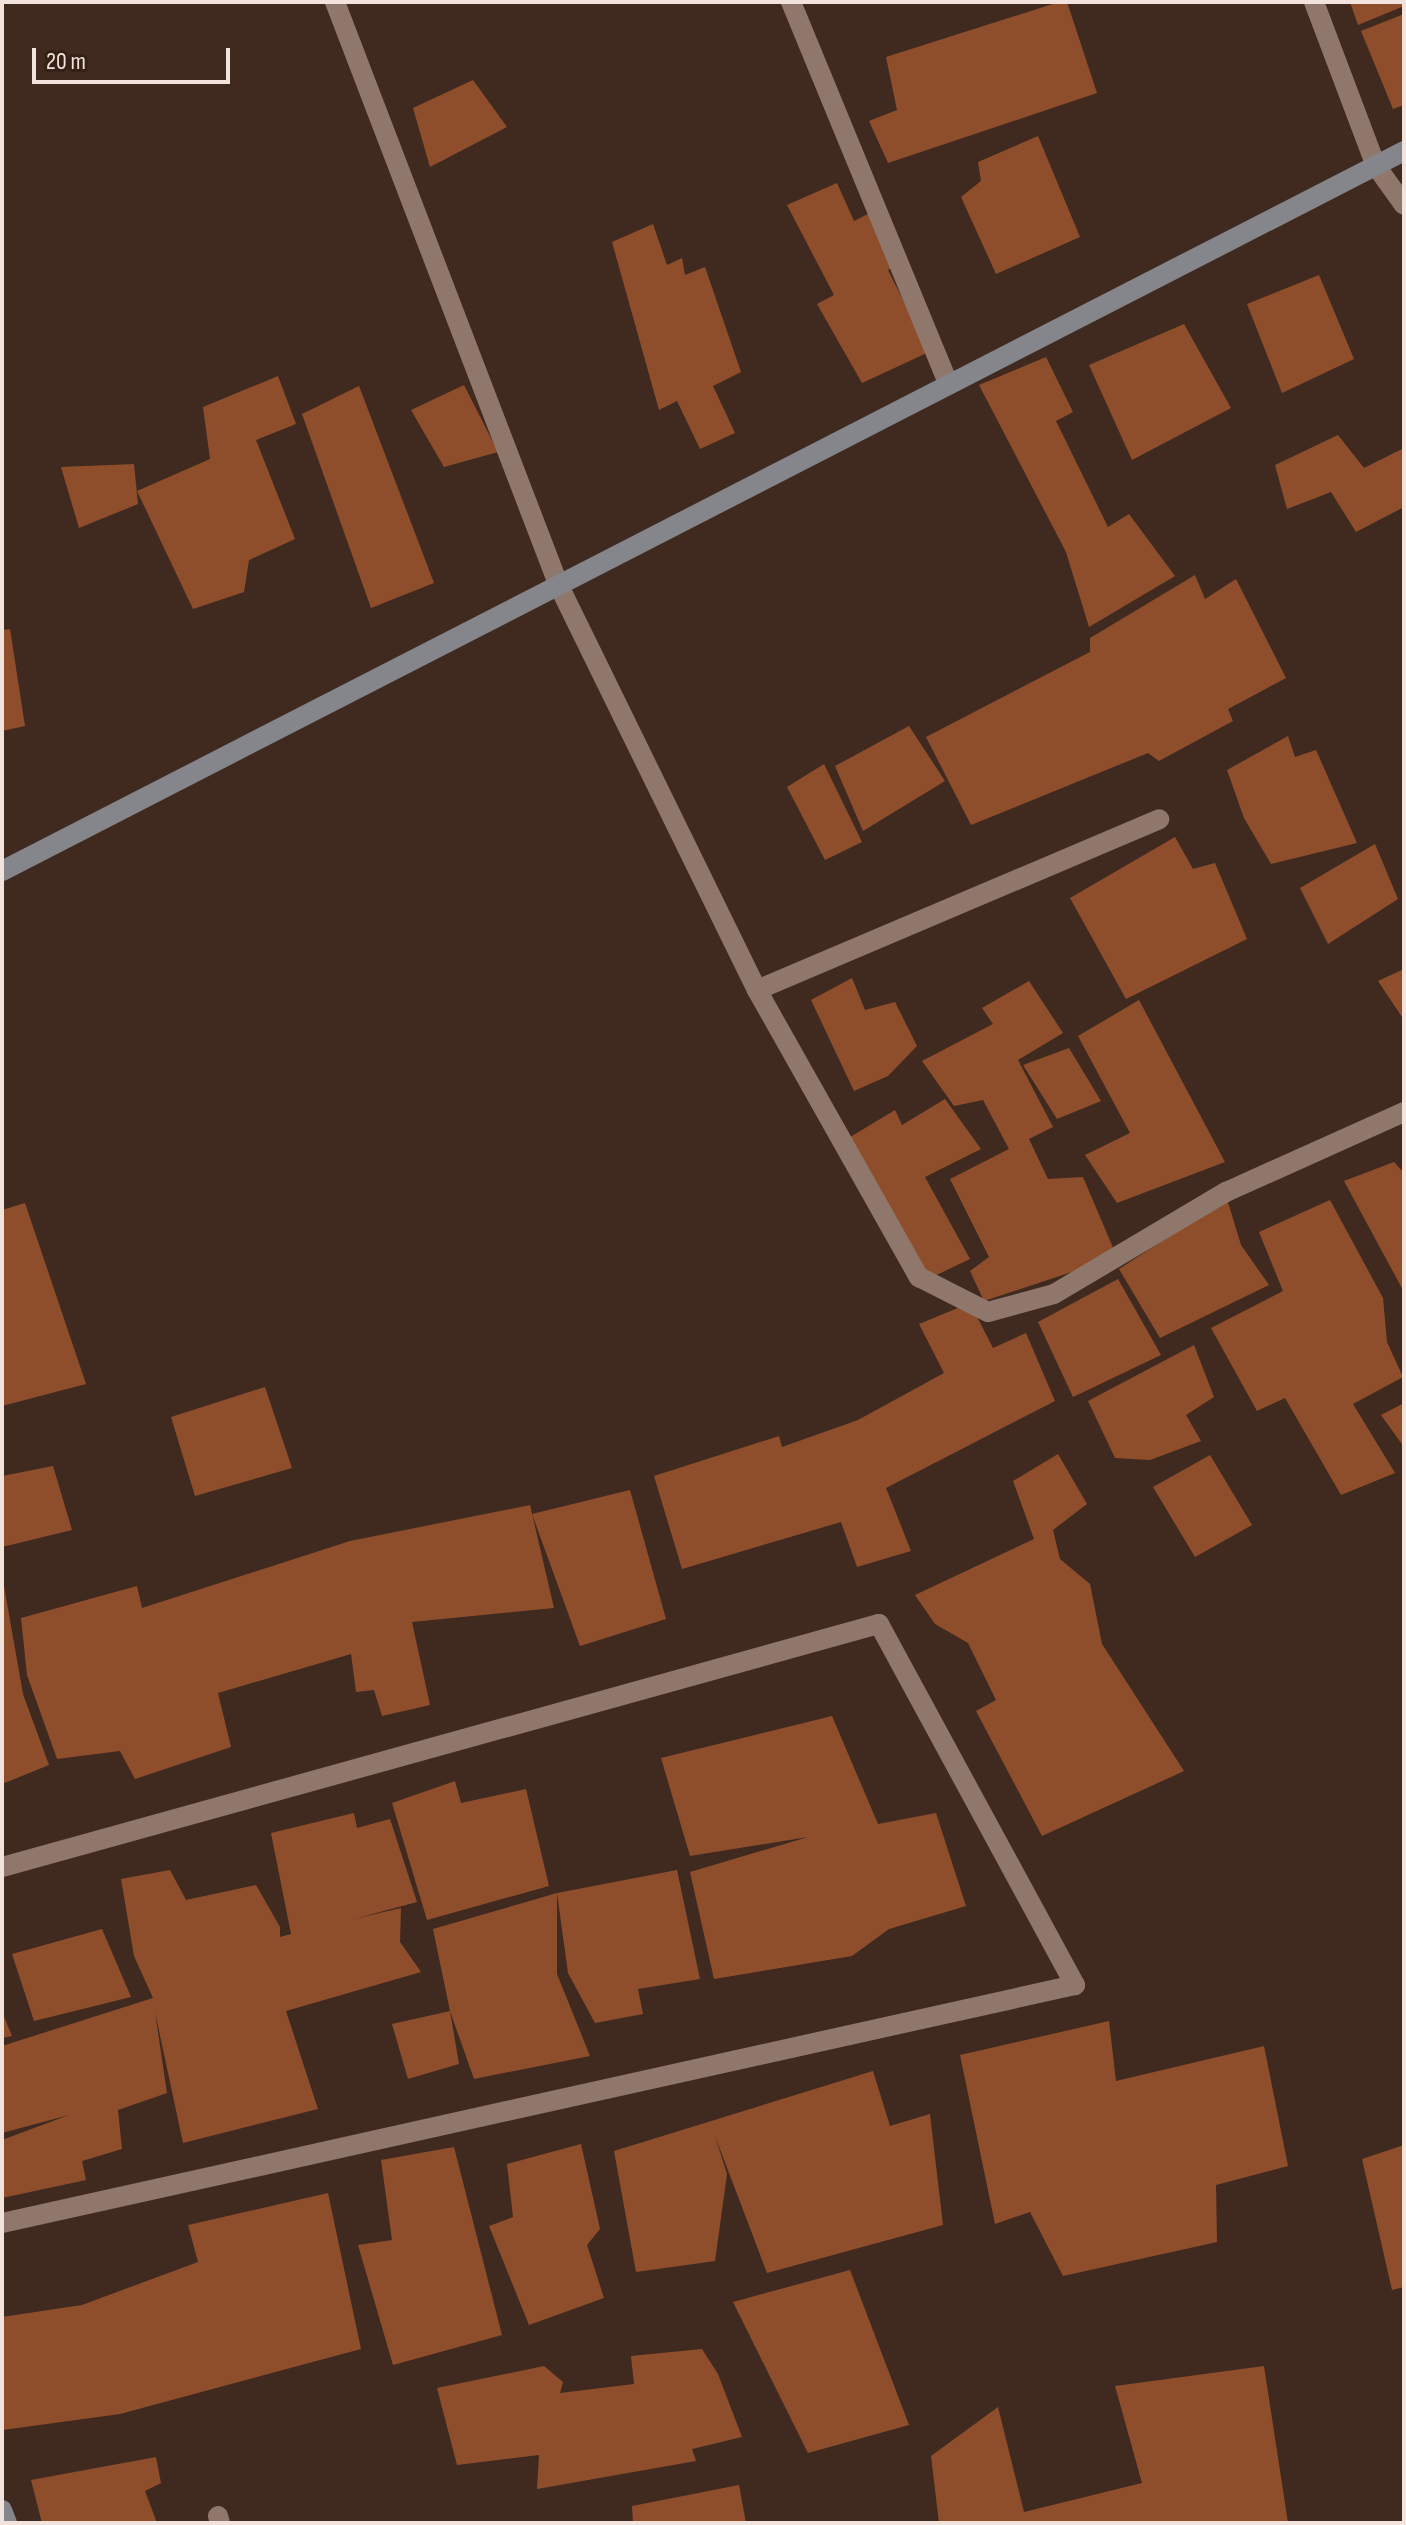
<!DOCTYPE html>
<html>
<head>
<meta charset="utf-8">
<style>
	body { margin:0 }
	#map { position:relative; width:1406px; height:2525px; overflow:hidden; background:#402a20; font-family:"Sofia Sans Condensed",sans-serif }
	div>[style] { position:absolute }
	.building>* { inset:0; background:#8e4e2c }
	.street>* { height:20px; margin:-10px; padding:0 10px; transform-origin:10px; border-radius:10px; background:#90776b }
	.secondary>* { height:20px; margin:-10px; padding:0 10px; transform-origin:10px; border-radius:10px; background:#84868b }
	span { translate:-50% -50%; white-space:nowrap; text-align:center; line-height:1.15; -webkit-text-stroke:6px #352116; paint-order:stroke }
	.frame { position:absolute; inset:0; border:4px solid #f2e3dc; pointer-events:none }
	.scale { position:absolute; left:32px; top:48px; width:198px; height:36px; box-sizing:border-box; border:4px solid #f2e3dc; border-top:0; padding-left:10px; font-size:24px; line-height:28px; white-space:nowrap; color:#f2e3dc; -webkit-text-stroke:6px #352116; paint-order:stroke }
</style>
</head>
<body>
<div id="map">
	<div class="building">
		<div style="clip-path:polygon(1059px 2px,1067px 2px,1097px 93px,888px 163px,869px 121px,897px 110px,886px 57px)"></div>
		<div style="clip-path:polygon(1350px 2px,1404px 2px,1404px 6px,1358px 25px)"></div>
		<div style="clip-path:polygon(1404px 14px,1404px 105px,1393px 109px,1361px 31px)"></div>
		<div style="clip-path:polygon(473px 80px,507px 127px,430px 167px,413px 108px)"></div>
		<div style="clip-path:polygon(1038px 136px,1080px 237px,996px 274px,961px 197px,981px 181px,978px 162px)"></div>
		<div style="clip-path:polygon(837px 183px,854px 221px,868px 214px,897px 265px,888px 270px,929px 352px,862px 383px,817px 304px,834px 295px,787px 205px)"></div>
		<div style="clip-path:polygon(653px 224px,667px 265px,682px 258px,685px 275px,705px 267px,741px 372px,713px 386px,735px 433px,700px 449px,677px 401px,659px 410px,612px 242px)"></div>
		<div style="clip-path:polygon(1319px 275px,1354px 359px,1282px 393px,1247px 304px)"></div>
		<div style="clip-path:polygon(1184px 324px,1231px 408px,1132px 460px,1089px 365px)"></div>
		<div style="clip-path:polygon(1046px 357px,1073px 412px,1056px 421px,1108px 527px,1129px 514px,1175px 576px,1089px 627px,1066px 552px,979px 385px)"></div>
		<div style="clip-path:polygon(278px 376px,296px 424px,256px 440px,295px 539px,249px 560px,244px 592px,193px 609px,137px 491px,210px 459px,203px 407px)"></div>
		<div style="clip-path:polygon(464px 385px,498px 452px,444px 467px,411px 410px)"></div>
		<div style="clip-path:polygon(359px 386px,434px 583px,371px 608px,302px 414px)"></div>
		<div style="clip-path:polygon(1338px 435px,1364px 468px,1404px 448px,1404px 507px,1356px 532px,1331px 492px,1287px 509px,1275px 465px)"></div>
		<div style="clip-path:polygon(134px 464px,138px 504px,79px 528px,61px 467px)"></div>
		<div style="clip-path:polygon(1195px 575px,1205px 599px,1236px 579px,1286px 678px,1228px 709px,1233px 721px,1159px 761px,1148px 753px,971px 825px,926px 737px,1090px 652px,1090px 638px)"></div>
		<div style="clip-path:polygon(10px 629px,25px 726px,2px 731px,2px 630px)"></div>
		<div style="clip-path:polygon(909px 726px,945px 781px,863px 831px,835px 766px)"></div>
		<div style="clip-path:polygon(1288px 736px,1295px 757px,1316px 750px,1357px 843px,1271px 864px,1244px 818px,1227px 770px)"></div>
		<div style="clip-path:polygon(824px 764px,862px 842px,825px 860px,787px 787px)"></div>
		<div style="clip-path:polygon(1175px 837px,1193px 869px,1215px 863px,1247px 939px,1126px 999px,1070px 898px)"></div>
		<div style="clip-path:polygon(1375px 844px,1398px 899px,1328px 944px,1300px 888px)"></div>
		<div style="clip-path:polygon(1404px 969px,1404px 1020px,1378px 981px)"></div>
		<div style="clip-path:polygon(852px 978px,865px 1010px,895px 1002px,917px 1046px,888px 1076px,854px 1091px,811px 1000px)"></div>
		<div style="clip-path:polygon(1029px 981px,1063px 1033px,1018px 1060px,1053px 1127px,1029px 1139px,1048px 1179px,1083px 1177px,1117px 1257px,984px 1301px,970px 1271px,989px 1257px,950px 1179px,1009px 1149px,983px 1100px,954px 1106px,922px 1061px,993px 1024px,982px 1008px)"></div>
		<div style="clip-path:polygon(1139px 1000px,1225px 1162px,1117px 1203px,1085px 1155px,1130px 1133px,1078px 1036px)"></div>
		<div style="clip-path:polygon(1069px 1048px,1101px 1101px,1057px 1119px,1023px 1065px)"></div>
		<div style="clip-path:polygon(945px 1099px,981px 1149px,925px 1177px,970px 1259px,926px 1280px,847px 1139px,895px 1110px,902px 1125px)"></div>
		<div style="clip-path:polygon(1394px 1162px,1404px 1173px,1404px 1292px,1344px 1181px)"></div>
		<div style="clip-path:polygon(1227px 1199px,1241px 1245px,1269px 1285px,1160px 1338px,1119px 1269px)"></div>
		<div style="clip-path:polygon(1330px 1200px,1383px 1298px,1387px 1342px,1403px 1377px,1353px 1404px,1395px 1473px,1341px 1495px,1285px 1398px,1257px 1411px,1211px 1328px,1283px 1291px,1259px 1232px)"></div>
		<div style="clip-path:polygon(25px 1203px,86px 1384px,2px 1406px,2px 1210px)"></div>
		<div style="clip-path:polygon(1118px 1279px,1161px 1355px,1073px 1397px,1038px 1322px)"></div>
		<div style="clip-path:polygon(970px 1303px,993px 1348px,1026px 1333px,1055px 1401px,886px 1488px,911px 1551px,857px 1567px,841px 1522px,682px 1569px,654px 1476px,779px 1436px,782px 1447px,858px 1420px,944px 1373px,919px 1324px)"></div>
		<div style="clip-path:polygon(1194px 1345px,1214px 1397px,1186px 1415px,1201px 1441px,1150px 1460px,1115px 1458px,1088px 1401px)"></div>
		<div style="clip-path:polygon(265px 1387px,292px 1468px,195px 1496px,171px 1417px)"></div>
		<div style="clip-path:polygon(1404px 1403px,1404px 1447px,1381px 1415px)"></div>
		<div style="clip-path:polygon(1058px 1454px,1087px 1504px,1053px 1530px,1060px 1559px,1090px 1584px,1102px 1644px,1184px 1771px,1042px 1836px,976px 1711px,996px 1700px,968px 1643px,935px 1624px,915px 1595px,1034px 1539px,1013px 1481px)"></div>
		<div style="clip-path:polygon(1210px 1455px,1252px 1525px,1195px 1557px,1153px 1487px)"></div>
		<div style="clip-path:polygon(53px 1466px,72px 1530px,2px 1547px,2px 1476px)"></div>
		<div style="clip-path:polygon(630px 1490px,666px 1619px,580px 1646px,532px 1514px)"></div>
		<div style="clip-path:polygon(530px 1505px,554px 1608px,412px 1622px,430px 1705px,382px 1716px,374px 1690px,356px 1692px,351px 1654px,218px 1693px,231px 1747px,135px 1779px,120px 1751px,57px 1759px,27px 1675px,21px 1618px,137px 1586px,142px 1608px,350px 1541px)"></div>
		<div style="clip-path:polygon(4px 1586px,23px 1694px,49px 1765px,2px 1784px)"></div>
		<div style="clip-path:polygon(832px 1716px,878px 1824px,936px 1813px,966px 1906px,889px 1929px,852px 1956px,714px 1979px,690px 1872px,808px 1837px,690px 1856px,661px 1758px)"></div>
		<div style="clip-path:polygon(455px 1781px,461px 1803px,526px 1789px,549px 1886px,427px 1920px,392px 1803px)"></div>
		<div style="clip-path:polygon(354px 1813px,357px 1828px,390px 1819px,417px 1902px,354px 1919px,401px 1908px,400px 1942px,421px 1972px,286px 2011px,318px 2109px,183px 2143px,155px 2012px,167px 2093px,118px 2110px,122px 2149px,82px 2161px,86px 2180px,2px 2198px,2px 2140px,69px 2115px,2px 2133px,2px 2046px,153px 1998px,134px 1956px,121px 1879px,170px 1870px,186px 1900px,256px 1885px,280px 1927px,280px 1937px,291px 1934px,271px 1833px)"></div>
		<div style="clip-path:polygon(677px 1870px,700px 1979px,638px 1989px,643px 2014px,595px 2023px,568px 1973px,557px 1893px)"></div>
		<div style="clip-path:polygon(557px 1893px,557px 1974px,590px 2056px,474px 2079px,450px 2011px,433px 1929px)"></div>
		<div style="clip-path:polygon(102px 1929px,131px 1997px,34px 2021px,12px 1954px)"></div>
		<div style="clip-path:polygon(450px 2011px,459px 2064px,408px 2079px,392px 2024px)"></div>
		<div style="clip-path:polygon(2px 2012px,12px 2036px,2px 2038px)"></div>
		<div style="clip-path:polygon(1109px 2021px,1116px 2081px,1264px 2046px,1288px 2166px,1216px 2185px,1217px 2242px,1063px 2276px,1030px 2212px,995px 2224px,960px 2055px)"></div>
		<div style="clip-path:polygon(873px 2071px,890px 2126px,930px 2114px,943px 2225px,767px 2273px,715px 2136px,727px 2174px,715px 2261px,636px 2272px,614px 2151px)"></div>
		<div style="clip-path:polygon(581px 2144px,600px 2229px,587px 2245px,604px 2298px,529px 2325px,489px 2226px,513px 2217px,507px 2164px)"></div>
		<div style="clip-path:polygon(1404px 2145px,1404px 2287px,1392px 2290px,1362px 2159px)"></div>
		<div style="clip-path:polygon(454px 2147px,502px 2335px,393px 2365px,358px 2245px,392px 2240px,381px 2160px)"></div>
		<div style="clip-path:polygon(328px 2193px,361px 2349px,120px 2414px,3px 2430px,2px 2317px,82px 2305px,198px 2262px,188px 2225px)"></div>
		<div style="clip-path:polygon(850px 2270px,909px 2425px,808px 2453px,733px 2302px)"></div>
		<div style="clip-path:polygon(702px 2349px,718px 2374px,742px 2437px,692px 2449px,696px 2461px,537px 2489px,539px 2455px,457px 2465px,437px 2388px,544px 2366px,563px 2382px,560px 2393px,634px 2384px,631px 2356px)"></div>
		<div style="clip-path:polygon(1264px 2366px,1288px 2523px,939px 2523px,931px 2456px,998px 2407px,1024px 2512px,1142px 2483px,1115px 2386px)"></div>
		<div style="clip-path:polygon(156px 2457px,161px 2483px,145px 2491px,157px 2523px,42px 2523px,31px 2480px)"></div>
		<div style="clip-path:polygon(739px 2485px,746px 2523px,633px 2523px,632px 2506px)"></div>
	</div>
	<div class="street">
		<div style="left:335px;top:2px;width:625px;rotate:69.02deg"></div>
		<div style="left:559px;top:586px;width:450px;rotate:63.9deg"></div>
		<div style="left:757px;top:990px;width:330px;rotate:60.6deg"></div>
		<div style="left:919px;top:1277px;width:77px;rotate:26.9deg"></div>
		<div style="left:988px;top:1312px;width:68px;rotate:-15.3deg"></div>
		<div style="left:1054px;top:1294px;width:200px;rotate:-30.7deg"></div>
		<div style="left:1226px;top:1192px;width:195px;rotate:-24.2deg"></div>
		<div style="left:791px;top:2px;width:414px;rotate:67.6deg"></div>
		<div style="left:1314px;top:2px;width:175px;rotate:69.3deg"></div>
		<div style="left:1376px;top:166px;width:48px;rotate:54.3deg"></div>
		<div style="left:757px;top:990px;width:437px;rotate:-23deg"></div>
		<div style="left:2px;top:1867px;width:910px;rotate:-15.49deg"></div>
		<div style="left:879px;top:1624px;width:411px;rotate:61.5deg"></div>
		<div style="left:1075px;top:1985px;width:1099px;rotate:167.49deg"></div>
		<div style="left:218px;top:2516px;width:7px;rotate:74deg"></div>
	</div>
	<div class="secondary">
		<div style="left:2px;top:871px;width:1576px;rotate:-27.18deg"></div>
		<div style="left:2px;top:2510px;width:14px;rotate:69deg"></div>
	</div>
	<div class="frame"></div>
	<div class="scale">20 m</div>
</div>
</body>
</html>
